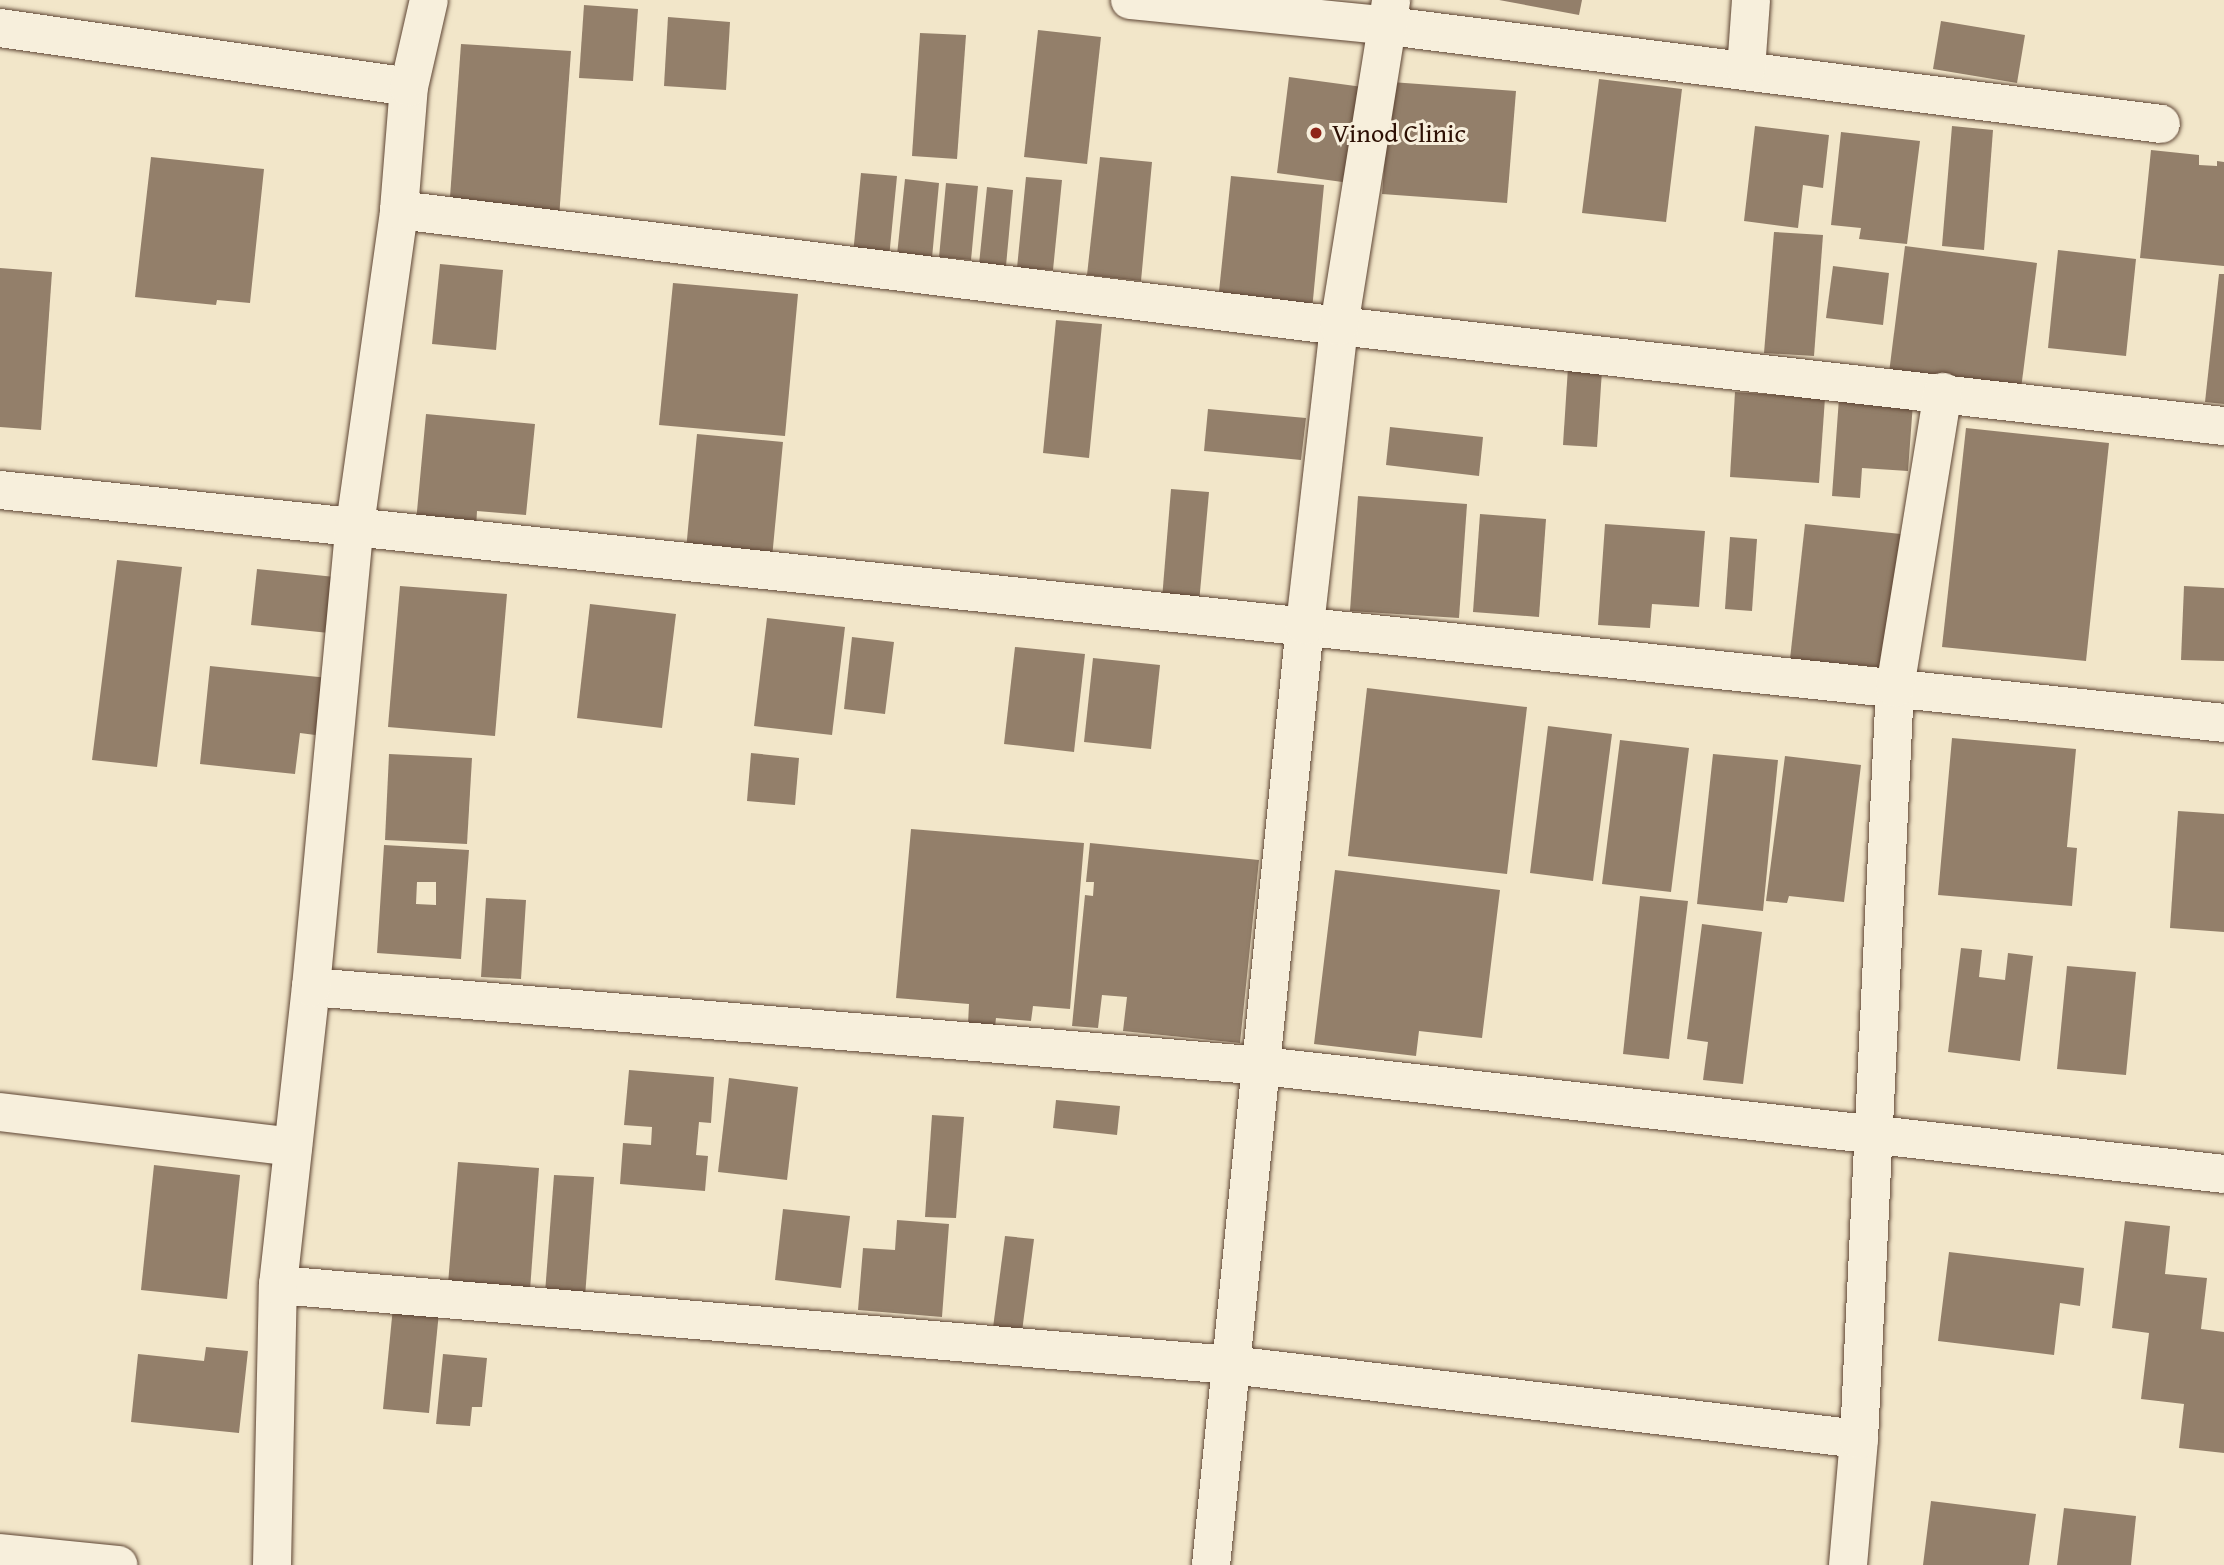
<!DOCTYPE html>
<html>
<head>
<meta charset="utf-8">
<style>
	body { margin:0 }
	#map { position:relative; width:2224px; height:1565px; overflow:hidden; background:#f2e6c9; font-family:"Gentium Book Plus",serif }
	div>[style] { position:absolute }
	.building>* { inset:0; background:#937f6a }
	.roads { filter:drop-shadow(0 0 2px #5e4534) drop-shadow(0 0 2px #5e4534) }
	.street>* { height:38px; margin:-19px; padding:0 19px; transform-origin:19px; border-radius:19px; background:#f7efdc }
	.secondary>* { height:38px; margin:-19px; padding:0 19px; transform-origin:19px; border-radius:19px; background:#f7efdc }
	.dots>* { width:19px; height:19px; translate:-50% -50%; box-sizing:border-box; border:4px solid #f7efdc; border-radius:50% }
	span { translate:-50% -50%; white-space:nowrap; text-align:center; line-height:1.15; -webkit-text-stroke:6px #f7efdc; paint-order:stroke }
	.poi-label { font-size:26px; color:#2c0f03 }
	.left { translate:0 -50%; text-align:left }
</style>
</head>
<body>
<div id="map">
	<div class="building">
		<div style="clip-path:polygon(1499px 0,1582px 0,1579px 15px)"></div>
		<div style="clip-path:polygon(584px 5px,638px 9px,633px 81px,579px 78px)"></div>
		<div style="clip-path:polygon(668px 17px,730px 22px,726px 90px,664px 86px)"></div>
		<div style="clip-path:polygon(1941px 21px,2025px 35px,2017px 83px,1933px 69px)"></div>
		<div style="clip-path:polygon(1038px 30px,1101px 37px,1087px 164px,1024px 157px)"></div>
		<div style="clip-path:polygon(920px 33px,966px 35px,957px 159px,912px 156px)"></div>
		<div style="clip-path:polygon(461px 44px,571px 51px,559px 218px,449px 211px)"></div>
		<div style="clip-path:polygon(1289px 77px,1370px 88px,1357px 184px,1277px 173px)"></div>
		<div style="clip-path:polygon(1599px 79px,1682px 89px,1666px 222px,1582px 213px)"></div>
		<div style="clip-path:polygon(1391px 82px,1516px 91px,1507px 203px,1382px 194px)"></div>
		<div style="clip-path:polygon(1755px 126px,1829px 135px,1823px 188px,1803px 185px,1798px 228px,1744px 221px)"></div>
		<div style="clip-path:polygon(1952px 126px,1993px 130px,1984px 250px,1942px 246px)"></div>
		<div style="clip-path:polygon(1841px 132px,1920px 141px,1907px 244px,1859px 239px,1861px 228px,1831px 225px)"></div>
		<div style="clip-path:polygon(2151px 150px,2199px 155px,2199px 165px,2217px 166px,2217px 161px,2224px 162px,2224px 266px,2140px 258px)"></div>
		<div style="clip-path:polygon(151px 157px,264px 169px,250px 303px,217px 300px,216px 305px,135px 297px)"></div>
		<div style="clip-path:polygon(1100px 157px,1152px 162px,1141px 281px,1087px 275px)"></div>
		<div style="clip-path:polygon(861px 173px,897px 176px,889px 258px,853px 254px)"></div>
		<div style="clip-path:polygon(1231px 176px,1324px 185px,1312px 310px,1218px 301px)"></div>
		<div style="clip-path:polygon(1026px 177px,1062px 180px,1053px 270px,1017px 268px)"></div>
		<div style="clip-path:polygon(905px 179px,939px 183px,932px 258px,897px 255px)"></div>
		<div style="clip-path:polygon(946px 183px,978px 186px,971px 260px,939px 257px)"></div>
		<div style="clip-path:polygon(987px 187px,1013px 190px,1006px 266px,979px 264px)"></div>
		<div style="clip-path:polygon(1774px 232px,1823px 235px,1814px 356px,1764px 353px)"></div>
		<div style="clip-path:polygon(1905px 246px,2037px 263px,2021px 389px,1889px 373px)"></div>
		<div style="clip-path:polygon(2058px 250px,2136px 259px,2126px 356px,2048px 348px)"></div>
		<div style="clip-path:polygon(440px 264px,503px 270px,496px 350px,432px 344px)"></div>
		<div style="clip-path:polygon(1833px 266px,1889px 273px,1883px 325px,1826px 318px)"></div>
		<div style="clip-path:polygon(0 268px,52px 272px,41px 430px,0 427px)"></div>
		<div style="clip-path:polygon(2219px 274px,2224px 274px,2224px 404px,2205px 402px)"></div>
		<div style="clip-path:polygon(673px 283px,798px 294px,785px 436px,659px 425px)"></div>
		<div style="clip-path:polygon(1056px 320px,1102px 324px,1089px 458px,1043px 453px)"></div>
		<div style="clip-path:polygon(1568px 367px,1602px 370px,1597px 447px,1563px 445px)"></div>
		<div style="clip-path:polygon(1735px 392px,1825px 398px,1819px 483px,1730px 477px)"></div>
		<div style="clip-path:polygon(1839px 398px,1913px 403px,1908px 471px,1862px 468px,1860px 498px,1832px 496px)"></div>
		<div style="clip-path:polygon(1208px 409px,1306px 418px,1301px 460px,1204px 451px)"></div>
		<div style="clip-path:polygon(426px 414px,535px 424px,526px 515px,477px 511px,476px 528px,416px 522px)"></div>
		<div style="clip-path:polygon(1390px 427px,1483px 437px,1479px 476px,1386px 465px)"></div>
		<div style="clip-path:polygon(1966px 428px,2109px 443px,2086px 661px,1942px 647px)"></div>
		<div style="clip-path:polygon(697px 434px,783px 442px,772px 558px,686px 550px)"></div>
		<div style="clip-path:polygon(1171px 489px,1209px 492px,1199px 603px,1162px 599px)"></div>
		<div style="clip-path:polygon(1358px 496px,1467px 504px,1459px 618px,1350px 611px)"></div>
		<div style="clip-path:polygon(1480px 514px,1546px 519px,1539px 617px,1473px 612px)"></div>
		<div style="clip-path:polygon(1605px 524px,1705px 531px,1699px 607px,1652px 604px,1650px 628px,1598px 625px)"></div>
		<div style="clip-path:polygon(1805px 524px,1901px 534px,1887px 668px,1790px 659px)"></div>
		<div style="clip-path:polygon(1730px 537px,1757px 539px,1752px 611px,1725px 609px)"></div>
		<div style="clip-path:polygon(117px 560px,182px 567px,157px 767px,92px 760px)"></div>
		<div style="clip-path:polygon(257px 569px,335px 577px,329px 633px,251px 625px)"></div>
		<div style="clip-path:polygon(400px 586px,507px 594px,495px 736px,388px 727px)"></div>
		<div style="clip-path:polygon(2184px 586px,2224px 588px,2224px 661px,2181px 660px)"></div>
		<div style="clip-path:polygon(590px 604px,676px 614px,662px 728px,577px 718px)"></div>
		<div style="clip-path:polygon(767px 618px,845px 627px,832px 735px,754px 726px)"></div>
		<div style="clip-path:polygon(852px 637px,894px 642px,885px 714px,844px 709px)"></div>
		<div style="clip-path:polygon(1015px 647px,1085px 654px,1074px 752px,1004px 744px)"></div>
		<div style="clip-path:polygon(1093px 658px,1160px 665px,1151px 749px,1084px 742px)"></div>
		<div style="clip-path:polygon(210px 666px,329px 678px,323px 736px,300px 733px,295px 774px,200px 764px)"></div>
		<div style="clip-path:polygon(1367px 688px,1527px 707px,1507px 874px,1348px 856px)"></div>
		<div style="clip-path:polygon(1548px 726px,1612px 734px,1593px 881px,1530px 873px)"></div>
		<div style="clip-path:polygon(1952px 738px,2076px 749px,2067px 847px,2077px 848px,2072px 906px,1938px 895px)"></div>
		<div style="clip-path:polygon(1620px 740px,1689px 748px,1671px 892px,1602px 884px)"></div>
		<div style="clip-path:polygon(751px 753px,799px 758px,795px 805px,747px 801px)"></div>
		<div style="clip-path:polygon(389px 754px,472px 758px,467px 844px,385px 840px)"></div>
		<div style="clip-path:polygon(1713px 754px,1778px 760px,1763px 911px,1697px 904px)"></div>
		<div style="clip-path:polygon(1785px 756px,1861px 765px,1844px 902px,1789px 896px,1787px 903px,1766px 901px)"></div>
		<div style="clip-path:polygon(2178px 811px,2224px 814px,2224px 932px,2170px 928px)"></div>
		<div style="clip-path:polygon(911px 829px,1084px 843px,1070px 1009px,1033px 1006px,1031px 1021px,996px 1018px,995px 1027px,968px 1024px,969px 1004px,896px 998px)"></div>
		<div style="clip-path:polygon(1090px 843px,1259px 860px,1240px 1043px,1123px 1031px,1127px 997px,1102px 995px,1098px 1028px,1072px 1026px,1085px 895px,1093px 896px,1094px 882px,1086px 882px)"></div>
		<div style="clip-path:polygon(evenodd,384px 845px,469px 850px,461px 959px,377px 953px,384px 845px,417px 882px,436px 882px,436px 905px,416px 904px,417px 882px)"></div>
		<div style="clip-path:polygon(1335px 870px,1500px 890px,1482px 1038px,1419px 1031px,1416px 1056px,1314px 1044px)"></div>
		<div style="clip-path:polygon(1640px 896px,1688px 901px,1669px 1059px,1623px 1054px)"></div>
		<div style="clip-path:polygon(486px 898px,526px 900px,521px 979px,481px 977px)"></div>
		<div style="clip-path:polygon(1702px 924px,1762px 932px,1743px 1084px,1703px 1080px,1708px 1042px,1687px 1039px)"></div>
		<div style="clip-path:polygon(1961px 948px,1982px 950px,1979px 977px,2005px 980px,2008px 953px,2033px 956px,2020px 1061px,1948px 1052px)"></div>
		<div style="clip-path:polygon(2067px 966px,2136px 972px,2126px 1075px,2057px 1069px)"></div>
		<div style="clip-path:polygon(629px 1070px,714px 1077px,711px 1123px,699px 1122px,696px 1155px,708px 1156px,705px 1191px,620px 1184px,623px 1143px,651px 1145px,652px 1127px,624px 1125px)"></div>
		<div style="clip-path:polygon(729px 1078px,798px 1087px,787px 1180px,718px 1172px)"></div>
		<div style="clip-path:polygon(1056px 1100px,1120px 1106px,1117px 1135px,1053px 1128px)"></div>
		<div style="clip-path:polygon(932px 1115px,964px 1117px,956px 1218px,925px 1217px)"></div>
		<div style="clip-path:polygon(458px 1162px,539px 1168px,530px 1290px,448px 1284px)"></div>
		<div style="clip-path:polygon(154px 1165px,240px 1175px,227px 1299px,141px 1290px)"></div>
		<div style="clip-path:polygon(554px 1175px,594px 1177px,585px 1297px,545px 1293px)"></div>
		<div style="clip-path:polygon(783px 1209px,850px 1216px,841px 1288px,775px 1280px)"></div>
		<div style="clip-path:polygon(897px 1220px,949px 1224px,942px 1317px,858px 1310px,863px 1248px,895px 1250px)"></div>
		<div style="clip-path:polygon(2125px 1221px,2170px 1226px,2165px 1274px,2207px 1278px,2201px 1329px,2224px 1332px,2224px 1453px,2179px 1448px,2184px 1404px,2141px 1399px,2149px 1333px,2112px 1328px)"></div>
		<div style="clip-path:polygon(1005px 1236px,1034px 1239px,1020px 1347px,991px 1343px)"></div>
		<div style="clip-path:polygon(1949px 1252px,2084px 1268px,2080px 1306px,2060px 1303px,2054px 1355px,1938px 1341px)"></div>
		<div style="clip-path:polygon(393px 1307px,439px 1312px,429px 1413px,383px 1409px)"></div>
		<div style="clip-path:polygon(206px 1347px,248px 1351px,239px 1433px,131px 1422px,138px 1354px,204px 1361px)"></div>
		<div style="clip-path:polygon(443px 1354px,487px 1358px,482px 1407px,472px 1407px,470px 1426px,436px 1424px)"></div>
		<div style="clip-path:polygon(1931px 1501px,2036px 1514px,2029px 1565px,1923px 1565px)"></div>
		<div style="clip-path:polygon(2064px 1508px,2136px 1516px,2131px 1565px,2057px 1565px)"></div>
	</div>
	<div class="roads">
		<div class="street">
			<div style="left:1130px;top:0;width:260px;rotate:5.7deg"></div>
			<div style="left:1389px;top:26px;width:778px;rotate:7.23deg"></div>
			<div style="left:0;top:28px;width:413px;rotate:8.2deg"></div>
			<div style="left:1746px;top:70px;width:70px;rotate:-85.9deg"></div>
			<div style="left:399px;top:210px;width:947px;rotate:7.03deg"></div>
			<div style="left:1339px;top:326px;width:891px;rotate:6.45deg"></div>
			<div style="left:0;top:490px;width:2236px;rotate:5.98deg"></div>
			<div style="left:311px;top:987px;width:955px;rotate:4.74deg"></div>
			<div style="left:1263px;top:1066px;width:967px;rotate:6.41deg"></div>
			<div style="left:0;top:1112px;width:295px;rotate:6.8deg"></div>
			<div style="left:278px;top:1285px;width:956px;rotate:4.8deg"></div>
			<div style="left:1231px;top:1365px;width:632px;rotate:6.72deg"></div>
			<div style="left:272px;top:1565px;width:280px;rotate:-88.8deg"></div>
			<div style="left:278px;top:1285px;width:300px;rotate:-83.7deg"></div>
			<div style="left:311px;top:987px;width:464px;rotate:-84.6deg"></div>
			<div style="left:355px;top:525px;width:318px;rotate:-82deg"></div>
			<div style="left:399px;top:210px;width:123px;rotate:-85.4deg"></div>
			<div style="left:409px;top:87px;width:89px;rotate:-77.1deg"></div>
			<div style="left:1211px;top:1565px;width:945px;rotate:-84.29deg"></div>
			<div style="left:1305px;top:625px;width:301px;rotate:-83.5deg"></div>
			<div style="left:1339px;top:326px;width:330px;rotate:-80.9deg"></div>
			<div style="left:1848px;top:1565px;width:126px;rotate:-85deg"></div>
			<div style="left:1859px;top:1439px;width:752px;rotate:-87.26deg"></div>
			<div style="left:1895px;top:688px;width:300px;rotate:-80.8deg"></div>
		</div>
		<div class="secondary">
			<div style="left:0;top:1553px;width:119px;rotate:5.8deg"></div>
		</div>
	</div>
	<div class="dots">
		<div style="left:1316px;top:133px;background:#8f2418"></div>
	</div>
	<div class="poi-label">
		<span class="left" style="left:1332px;top:133px">Vinod Clinic</span>
	</div>
</div>
</body>
</html>
